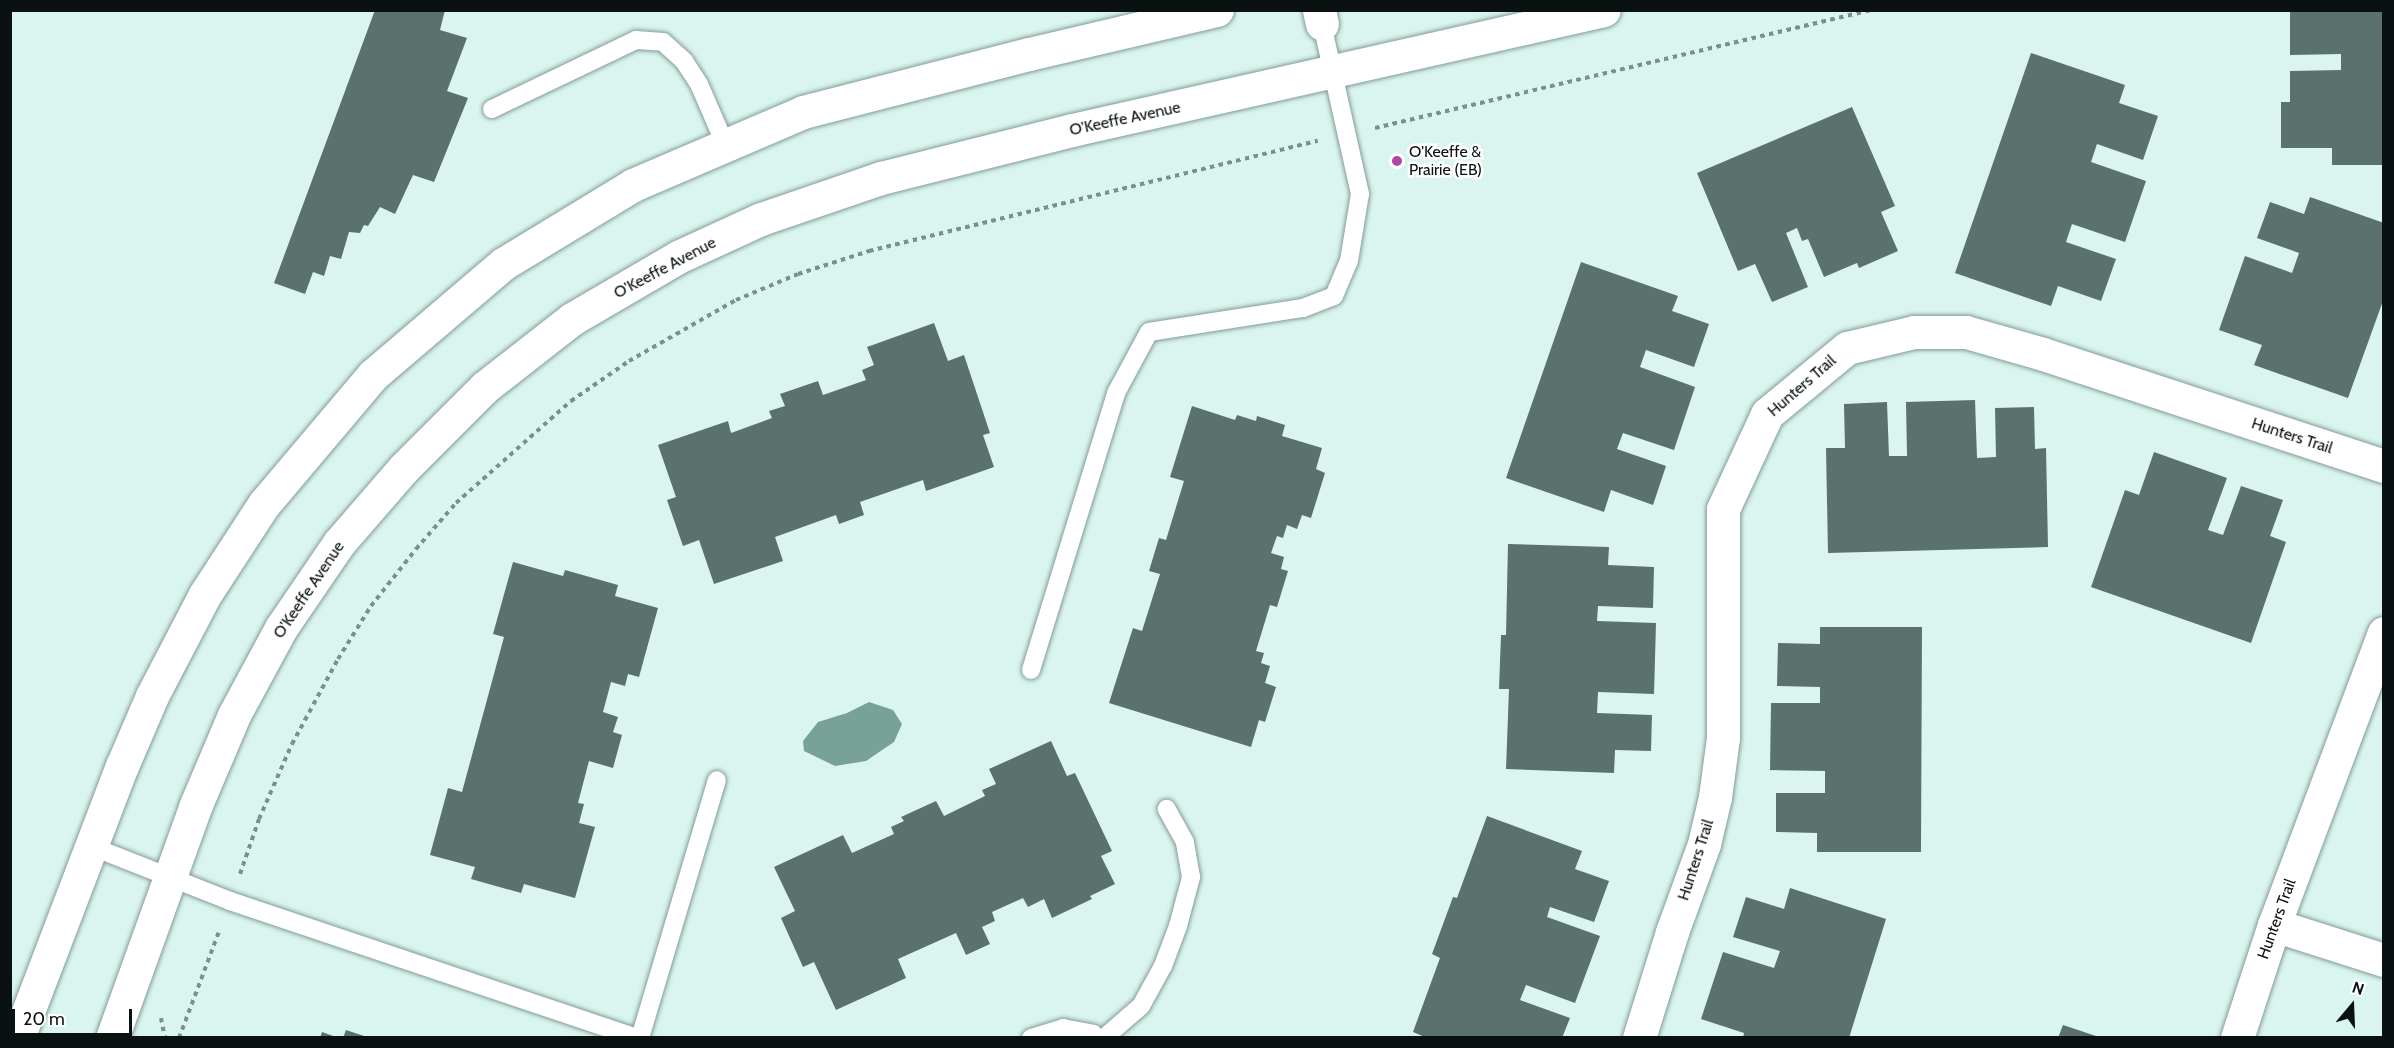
<!DOCTYPE html>
<html>
<head>
<meta charset="utf-8">
<style>
	body { margin:0 }
	#map { position:relative; width:2394px; height:1048px; overflow:hidden; background:#daf5ef; font-family:Cabin,sans-serif }
	div>[style] { position:absolute }
	.water>* { inset:0; background:#78a198 }
	.building>* { inset:0; background:#5a716c }
	.path>* { height:4px; margin-top:-2px; transform-origin:0; background:repeating-linear-gradient(90deg,#7c8f8b 0 4.5px,transparent 0 9px) }
	.roads { filter:drop-shadow(0 0 2px #839c96) drop-shadow(0 0 2px #839c96) }
	.lane>* { height:18px; margin:-9px; padding:0 9px; transform-origin:9px; border-radius:9px; background:#fff }
	.street>* { height:33px; margin:-16.5px; padding:0 16.5px; transform-origin:16.5px; border-radius:16.5px; background:#fff }
	.secondary>* { height:33px; margin:-16.5px; padding:0 16.5px; transform-origin:16.5px; border-radius:16.5px; background:#fff }
	.dots>* { width:16px; height:16px; translate:-50% -50%; box-sizing:border-box; border:3px solid #fff; border-radius:50% }
	span { translate:-50% -50%; white-space:nowrap; text-align:center; line-height:1.15; -webkit-text-stroke:5px #fff; paint-order:stroke }
	.street-label { font-size:16px; color:#091210 }
	.poi-label { font-size:16px; color:#091210 }
	.left { translate:0 -50%; text-align:left }
	.frame { position:absolute; inset:0; border:12px solid #091210; pointer-events:none }
	.north { position:absolute; left:2322px; top:976px; width:60px; height:60px; -webkit-text-stroke:4px #fff; paint-order:stroke; rotate:19deg; font-size:16px; font-weight:700; line-height:24px; text-align:center; color:#091210 }
	.north::after { content:''; display:block; margin:auto; width:21px; height:27px; background:#091210; clip-path:polygon(50% 0,100% 100%,50% 72%,0 100%) }
	.scale { position:absolute; left:12px; top:1009px; width:120px; height:27px; box-sizing:border-box; border:3px solid #091210; border-top:0; padding-left:8px; font-size:18px; line-height:21px; white-space:nowrap; color:#091210; -webkit-text-stroke:4px #fff; paint-order:stroke }
</style>
</head>
<body>
<div id="map">
	<div class="water">
		<div style="clip-path:polygon(869px 702px,893px 710px,902px 724px,894px 742px,866px 761px,835px 766px,804px 751px,803px 741px,818px 722px,847px 713px)"></div>
	</div>
	<div class="building">
		<div style="clip-path:polygon(375px 10px,445px 10px,440px 30px,467px 38px,447px 91px,468px 98px,434px 182px,413px 175px,395px 214px,380px 207px,368px 226px,364px 225px,360px 233px,349px 232px,341px 259px,330px 256px,324px 276px,313px 272px,305px 294px,274px 283px)"></div>
		<div style="clip-path:polygon(2384px 10px,2384px 165px,2332px 165px,2332px 148px,2281px 148px,2281px 102px,2290px 102px,2290px 71px,2341px 70px,2341px 54px,2290px 55px,2290px 11px)"></div>
		<div style="clip-path:polygon(2031px 53px,2125px 85px,2119px 103px,2158px 116px,2143px 160px,2097px 144px,2091px 162px,2146px 181px,2125px 242px,2072px 224px,2066px 242px,2116px 259px,2101px 301px,2058px 286px,2051px 306px,1955px 273px)"></div>
		<div style="clip-path:polygon(1852px 107px,1895px 206px,1881px 212px,1898px 251px,1859px 268px,1857px 263px,1824px 277px,1808px 239px,1802px 241px,1797px 228px,1786px 233px,1808px 287px,1772px 302px,1755px 264px,1738px 271px,1697px 173px)"></div>
		<div style="clip-path:polygon(2310px 197px,2384px 223px,2384px 298px,2348px 398px,2254px 365px,2262px 345px,2219px 330px,2245px 256px,2292px 273px,2299px 253px,2257px 238px,2270px 202px,2304px 214px)"></div>
		<div style="clip-path:polygon(1581px 262px,1678px 296px,1672px 311px,1709px 324px,1694px 367px,1646px 350px,1640px 367px,1695px 387px,1674px 450px,1623px 433px,1617px 449px,1666px 466px,1653px 505px,1611px 490px,1604px 512px,1506px 478px)"></div>
		<div style="clip-path:polygon(934px 323px,948px 361px,964px 355px,990px 433px,983px 435px,994px 467px,926px 491px,923px 480px,860px 502px,864px 515px,839px 524px,836px 515px,775px 537px,783px 561px,714px 584px,699px 540px,683px 546px,667px 500px,676px 497px,658px 445px,728px 421px,731px 433px,772px 418px,769px 411px,785px 406px,780px 394px,818px 381px,823px 395px,866px 380px,862px 370px,874px 365px,867px 347px)"></div>
		<div style="clip-path:polygon(1975px 400px,1977px 458px,1996px 457px,1995px 408px,2034px 407px,2035px 449px,2046px 448px,2048px 547px,1828px 553px,1826px 448px,1845px 448px,1844px 404px,1887px 402px,1889px 456px,1907px 456px,1906px 402px)"></div>
		<div style="clip-path:polygon(1192px 406px,1235px 420px,1237px 415px,1256px 421px,1257px 416px,1285px 425px,1282px 436px,1322px 448px,1316px 469px,1325px 473px,1311px 518px,1302px 515px,1297px 529px,1287px 525px,1283px 538px,1277px 536px,1271px 553px,1284px 557px,1281px 569px,1288px 571px,1277px 607px,1270px 605px,1256px 651px,1264px 653px,1261px 663px,1270px 666px,1265px 683px,1276px 687px,1265px 722px,1259px 720px,1251px 747px,1109px 703px,1133px 628px,1142px 631px,1160px 574px,1149px 571px,1159px 538px,1166px 540px,1184px 481px,1170px 477px)"></div>
		<div style="clip-path:polygon(2154px 452px,2227px 478px,2208px 530px,2223px 535px,2241px 486px,2283px 500px,2270px 536px,2286px 542px,2251px 643px,2091px 587px,2125px 490px,2139px 495px)"></div>
		<div style="clip-path:polygon(1508px 544px,1609px 547px,1608px 565px,1654px 567px,1653px 608px,1598px 606px,1597px 621px,1656px 623px,1654px 694px,1598px 692px,1597px 713px,1652px 715px,1651px 751px,1615px 750px,1614px 773px,1506px 769px,1509px 689px,1499px 689px,1501px 635px,1506px 635px)"></div>
		<div style="clip-path:polygon(513px 562px,563px 576px,565px 570px,618px 585px,615px 596px,658px 608px,639px 677px,628px 674px,625px 686px,611px 682px,603px 712px,618px 717px,613px 732px,622px 735px,613px 768px,589px 761px,578px 803px,584px 804px,579px 823px,595px 827px,575px 898px,524px 884px,521px 893px,471px 879px,475px 867px,430px 855px,448px 788px,462px 792px,504px 637px,493px 634px)"></div>
		<div style="clip-path:polygon(1820px 627px,1922px 627px,1921px 852px,1817px 852px,1817px 833px,1776px 832px,1776px 793px,1825px 793px,1825px 771px,1770px 770px,1771px 703px,1820px 703px,1820px 687px,1777px 686px,1778px 643px,1820px 644px)"></div>
		<div style="clip-path:polygon(1051px 741px,1067px 776px,1075px 773px,1112px 851px,1101px 856px,1115px 884px,1090px 896px,1092px 899px,1052px 918px,1044px 899px,1028px 907px,1023px 898px,992px 912px,995px 921px,982px 927px,990px 944px,966px 955px,956px 933px,898px 959px,906px 978px,836px 1010px,814px 962px,803px 967px,781px 918px,795px 911px,774px 867px,843px 835px,852px 853px,894px 834px,891px 827px,904px 821px,901px 817px,936px 801px,944px 816px,985px 796px,982px 790px,996px 784px,989px 769px)"></div>
		<div style="clip-path:polygon(1487px 816px,1582px 851px,1575px 869px,1609px 881px,1594px 922px,1550px 907px,1547px 917px,1600px 936px,1575px 1003px,1526px 985px,1520px 1000px,1570px 1018px,1562px 1038px,1427px 1038px,1413px 1032px,1440px 958px,1432px 954px,1453px 897px,1457px 898px)"></div>
		<div style="clip-path:polygon(1790px 888px,1886px 919px,1849px 1038px,1743px 1038px,1744px 1033px,1701px 1019px,1723px 952px,1774px 968px,1780px 951px,1733px 937px,1746px 897px,1784px 909px)"></div>
		<div style="clip-path:polygon(2063px 1025px,2099px 1037px,2099px 1038px,2058px 1038px)"></div>
		<div style="clip-path:polygon(346px 1030px,367px 1037px,367px 1038px,343px 1038px)"></div>
		<div style="clip-path:polygon(322px 1032px,336px 1037px,336px 1038px,320px 1038px)"></div>
	</div>
	<div class="path">
		<div style="left:1375px;top:128px;width:510px;rotate:-13.38deg"></div>
		<div style="left:240px;top:874px;width:58px;rotate:-70.9deg"></div>
		<div style="left:259px;top:819px;width:82px;rotate:-66.3deg"></div>
		<div style="left:292px;top:744px;width:97px;rotate:-61.6deg"></div>
		<div style="left:338px;top:659px;width:62px;rotate:-58.1deg"></div>
		<div style="left:371px;top:606px;width:73px;rotate:-51.7deg"></div>
		<div style="left:416px;top:549px;width:61px;rotate:-49deg"></div>
		<div style="left:456px;top:503px;width:154px;rotate:-41.6deg"></div>
		<div style="left:571px;top:401px;width:70px;rotate:-34.6deg"></div>
		<div style="left:629px;top:361px;width:123px;rotate:-29.7deg"></div>
		<div style="left:736px;top:300px;width:67px;rotate:-22.8deg"></div>
		<div style="left:798px;top:274px;width:75px;rotate:-17.9deg"></div>
		<div style="left:869px;top:251px;width:462px;rotate:-13.8deg"></div>
		<div style="left:161px;top:1018px;width:20px;rotate:79deg"></div>
		<div style="left:179px;top:1038px;width:116px;rotate:-69.4deg"></div>
	</div>
	<div class="roads">
		<div class="lane">
			<div style="left:492px;top:109px;width:160px;rotate:-25.6deg"></div>
			<div style="left:636px;top:40px;width:27px;rotate:4deg"></div>
			<div style="left:663px;top:42px;width:28px;rotate:42deg"></div>
			<div style="left:684px;top:61px;width:27px;rotate:57deg"></div>
			<div style="left:699px;top:84px;width:65px;rotate:66.6deg"></div>
			<div style="left:1031px;top:670px;width:290px;rotate:-72.9deg"></div>
			<div style="left:1116px;top:393px;width:69px;rotate:-61.6deg"></div>
			<div style="left:1149px;top:332px;width:156px;rotate:-8.9deg"></div>
			<div style="left:1303px;top:308px;width:33px;rotate:-21deg"></div>
			<div style="left:1334px;top:296px;width:38px;rotate:-67deg"></div>
			<div style="left:1349px;top:261px;width:68px;rotate:-80.7deg"></div>
			<div style="left:1360px;top:194px;width:174px;rotate:-102.6deg"></div>
			<div style="left:93px;top:847px;width:147px;rotate:21.5deg"></div>
			<div style="left:230px;top:901px;width:430px;rotate:18.6deg"></div>
			<div style="left:640px;top:1038px;width:269px;rotate:-73.4deg"></div>
			<div style="left:1031px;top:1038px;width:34px;rotate:-17deg"></div>
			<div style="left:1063px;top:1028px;width:31px;rotate:11deg"></div>
			<div style="left:1093px;top:1034px;width:4px;rotate:63deg"></div>
			<div style="left:1104px;top:1038px;width:49px;rotate:-40.9deg"></div>
			<div style="left:1141px;top:1006px;width:46px;rotate:-61.2deg"></div>
			<div style="left:1163px;top:966px;width:43px;rotate:-69.4deg"></div>
			<div style="left:1178px;top:926px;width:51px;rotate:-75.1deg"></div>
			<div style="left:1191px;top:877px;width:36px;rotate:-100deg"></div>
			<div style="left:1185px;top:842px;width:38px;rotate:-119deg"></div>
		</div>
		<div class="street">
			<div style="left:1319px;top:10px;width:14px;rotate:78deg"></div>
			<div style="left:2274px;top:925px;width:115px;rotate:17.7deg"></div>
			<div style="left:1639px;top:1038px;width:111px;rotate:-72.7deg"></div>
			<div style="left:1672px;top:932px;width:94px;rotate:-70deg"></div>
			<div style="left:1704px;top:844px;width:48px;rotate:-76.8deg"></div>
			<div style="left:1715px;top:797px;width:60px;rotate:-82.3deg"></div>
			<div style="left:1723px;top:738px;width:229px;rotate:-90deg"></div>
			<div style="left:1723px;top:509px;width:105px;rotate:-65.1deg"></div>
			<div style="left:1767px;top:414px;width:104px;rotate:-39.5deg"></div>
			<div style="left:1847px;top:348px;width:69px;rotate:-13.4deg"></div>
			<div style="left:1914px;top:332px;width:52px"></div>
			<div style="left:1966px;top:332px;width:80px;rotate:15.9deg"></div>
			<div style="left:2043px;top:354px;width:359px;rotate:18.2deg"></div>
			<div style="left:2237px;top:1038px;width:119px;rotate:-71.9deg"></div>
			<div style="left:2274px;top:925px;width:312px;rotate:-69.4deg"></div>
		</div>
		<div class="secondary">
			<div style="left:18px;top:1038px;width:291px;rotate:-69.1deg"></div>
			<div style="left:122px;top:766px;width:76px;rotate:-66.8deg"></div>
			<div style="left:152px;top:696px;width:113px;rotate:-62.5deg"></div>
			<div style="left:204px;top:596px;width:110px;rotate:-56.9deg"></div>
			<div style="left:264px;top:504px;width:169px;rotate:-49.8deg"></div>
			<div style="left:373px;top:375px;width:171px;rotate:-40.5deg"></div>
			<div style="left:503px;top:264px;width:152px;rotate:-31.3deg"></div>
			<div style="left:633px;top:185px;width:185px;rotate:-23.2deg"></div>
			<div style="left:803px;top:112px;width:233px;rotate:-14.4deg"></div>
			<div style="left:1029px;top:54px;width:193px;rotate:-13.2deg"></div>
			<div style="left:112px;top:1038px;width:245px;rotate:-70.2deg"></div>
			<div style="left:195px;top:807px;width:100px;rotate:-67deg"></div>
			<div style="left:234px;top:715px;width:99px;rotate:-61.6deg"></div>
			<div style="left:281px;top:628px;width:103px;rotate:-55.7deg"></div>
			<div style="left:339px;top:543px;width:99px;rotate:-49.1deg"></div>
			<div style="left:404px;top:468px;width:115px;rotate:-45deg"></div>
			<div style="left:485px;top:387px;width:110px;rotate:-38deg"></div>
			<div style="left:572px;top:319px;width:123px;rotate:-30.3deg"></div>
			<div style="left:678px;top:257px;width:91px;rotate:-24.6deg"></div>
			<div style="left:761px;top:219px;width:127px;rotate:-18.9deg"></div>
			<div style="left:881px;top:178px;width:197px;rotate:-14.1deg"></div>
			<div style="left:1072px;top:130px;width:545px;rotate:-12.71deg"></div>
		</div>
	</div>
	<div class="dots">
		<div style="left:1397px;top:161px;background:#b046a8"></div>
	</div>
	<div class="street-label">
		<span style="left:1125px;top:119px;rotate:-12deg">O'Keeffe Avenue</span>
		<span style="left:665px;top:268px;rotate:-28deg">O'Keeffe Avenue</span>
		<span style="left:1802px;top:386px;rotate:-41deg">Hunters Trail</span>
		<span style="left:2292px;top:436px;rotate:18deg">Hunters Trail</span>
		<span style="left:309px;top:590px;rotate:-56deg">O'Keeffe Avenue</span>
		<span style="left:1696px;top:860px;rotate:-72deg">Hunters Trail</span>
		<span style="left:2277px;top:919px;rotate:-70deg">Hunters Trail</span>
	</div>
	<div class="poi-label">
		<span class="left" style="left:1409px;top:161px">O'Keeffe &amp;<br>Prairie (EB)</span>
	</div>
	<div class="frame"></div>
	<div class="north">N</div>
	<div class="scale">20 m</div>
</div>
</body>
</html>
